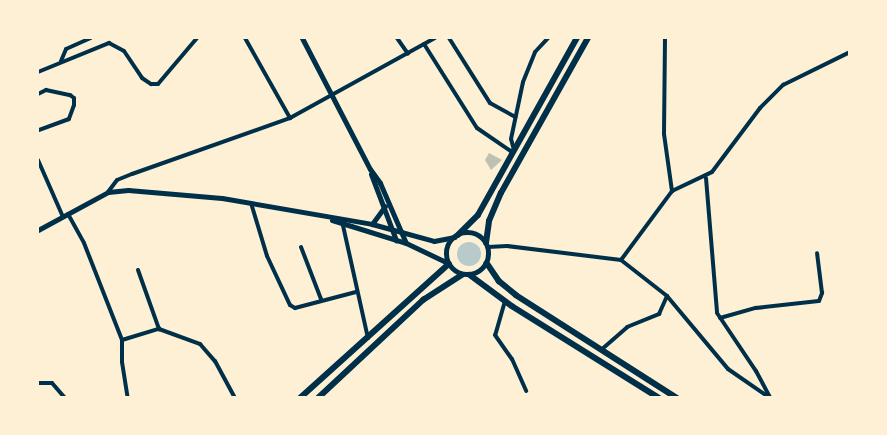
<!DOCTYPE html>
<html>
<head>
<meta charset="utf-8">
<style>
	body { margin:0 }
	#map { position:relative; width:887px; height:435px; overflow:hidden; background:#fdf0d5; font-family:Lora,serif }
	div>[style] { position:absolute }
	.green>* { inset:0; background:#b9caca }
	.round { border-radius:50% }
	.building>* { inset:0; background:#bec0b2 }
	.minor>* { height:4px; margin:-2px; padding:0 2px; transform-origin:2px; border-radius:2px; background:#003049 }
	.secondary>* { height:5px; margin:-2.5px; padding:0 2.5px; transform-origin:2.5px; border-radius:2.5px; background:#003049 }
	.primary>* { height:5.5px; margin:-2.75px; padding:0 2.75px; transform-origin:2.75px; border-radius:2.75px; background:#003049 }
	.trunk>* { height:5.5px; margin:-2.75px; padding:0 2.75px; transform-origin:2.75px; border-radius:2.75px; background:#003049 }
	.trunk>.ring { margin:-2.75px; padding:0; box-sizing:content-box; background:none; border:5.5px solid #003049; border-radius:50% }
	span { translate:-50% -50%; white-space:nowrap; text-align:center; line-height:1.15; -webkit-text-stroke:5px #fdf0d5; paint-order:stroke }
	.frame { position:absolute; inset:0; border:39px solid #fdf0d5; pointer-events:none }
</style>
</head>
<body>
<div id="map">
	<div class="green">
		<div class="round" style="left:457px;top:242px;width:24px;height:24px"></div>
	</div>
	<div class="building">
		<div style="clip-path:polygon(489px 153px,502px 160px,491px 170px,485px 160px)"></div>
	</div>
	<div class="minor">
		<div style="left:245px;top:38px;width:92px;rotate:60.6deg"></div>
		<div style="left:397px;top:38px;width:19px;rotate:55deg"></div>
		<div style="left:449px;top:38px;width:77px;rotate:57.8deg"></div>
		<div style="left:490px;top:103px;width:29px;rotate:29deg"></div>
		<div style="left:665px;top:38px;width:96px;rotate:90.6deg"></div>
		<div style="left:664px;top:134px;width:58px;rotate:82deg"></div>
		<div style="left:424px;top:44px;width:99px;rotate:57.8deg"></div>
		<div style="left:477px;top:128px;width:42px;rotate:34.4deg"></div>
		<div style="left:61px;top:61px;width:13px;rotate:-67deg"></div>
		<div style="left:66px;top:49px;width:27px;rotate:-24deg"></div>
		<div style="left:38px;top:72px;width:77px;rotate:-22.2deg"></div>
		<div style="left:109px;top:43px;width:17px;rotate:28deg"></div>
		<div style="left:124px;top:51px;width:32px;rotate:56deg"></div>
		<div style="left:142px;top:78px;width:11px;rotate:34deg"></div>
		<div style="left:151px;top:84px;width:7px"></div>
		<div style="left:158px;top:84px;width:60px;rotate:-49.7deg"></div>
		<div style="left:38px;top:94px;width:9px;rotate:-27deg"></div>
		<div style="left:46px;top:90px;width:25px;rotate:12deg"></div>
		<div style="left:70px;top:95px;width:5px;rotate:37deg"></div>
		<div style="left:74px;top:98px;width:7px;rotate:90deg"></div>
		<div style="left:74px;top:105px;width:15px;rotate:110deg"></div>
		<div style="left:69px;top:119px;width:33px;rotate:160deg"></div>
		<div style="left:514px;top:150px;width:11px;rotate:-105deg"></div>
		<div style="left:511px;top:139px;width:58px;rotate:-78.1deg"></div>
		<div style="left:523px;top:82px;width:32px;rotate:-68deg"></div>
		<div style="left:535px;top:52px;width:19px;rotate:-47deg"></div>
		<div style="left:38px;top:160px;width:62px;rotate:66.3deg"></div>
		<div style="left:706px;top:178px;width:135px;rotate:85.3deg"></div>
		<div style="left:717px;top:313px;width:70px;rotate:56.1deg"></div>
		<div style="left:756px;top:371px;width:30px;rotate:62deg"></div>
		<div style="left:108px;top:192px;width:15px;rotate:-53deg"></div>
		<div style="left:117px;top:180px;width:16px;rotate:-22deg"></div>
		<div style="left:132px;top:174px;width:168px;rotate:-19.5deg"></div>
		<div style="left:290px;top:118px;width:166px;rotate:-28.9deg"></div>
		<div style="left:251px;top:203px;width:55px;rotate:73.2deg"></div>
		<div style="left:267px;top:256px;width:54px;rotate:64.9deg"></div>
		<div style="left:290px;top:305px;width:6px;rotate:31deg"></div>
		<div style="left:295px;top:308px;width:63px;rotate:-14.7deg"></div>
		<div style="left:68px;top:214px;width:33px;rotate:61deg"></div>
		<div style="left:84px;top:243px;width:104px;rotate:68.6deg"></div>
		<div style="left:122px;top:340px;width:22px;rotate:90deg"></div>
		<div style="left:122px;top:362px;width:36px;rotate:81deg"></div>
		<div style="left:342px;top:221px;width:120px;rotate:77.5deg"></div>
		<div style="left:301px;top:247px;width:56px;rotate:69deg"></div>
		<div style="left:488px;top:247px;width:19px;rotate:-3deg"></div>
		<div style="left:507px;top:246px;width:115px;rotate:7deg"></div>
		<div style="left:621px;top:260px;width:58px;rotate:38deg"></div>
		<div style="left:667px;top:296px;width:95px;rotate:50.1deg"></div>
		<div style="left:728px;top:369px;width:51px;rotate:34.6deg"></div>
		<div style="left:621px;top:260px;width:86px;rotate:-53.5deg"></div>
		<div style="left:672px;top:191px;width:44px;rotate:-25.4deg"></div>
		<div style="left:712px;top:172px;width:80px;rotate:-53.1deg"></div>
		<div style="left:760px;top:108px;width:33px;rotate:-45deg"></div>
		<div style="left:783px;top:85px;width:75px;rotate:-26.2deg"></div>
		<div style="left:138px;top:270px;width:63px;rotate:70.4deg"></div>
		<div style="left:505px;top:301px;width:35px;rotate:106deg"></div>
		<div style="left:495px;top:335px;width:29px;rotate:55deg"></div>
		<div style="left:512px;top:359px;width:35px;rotate:66deg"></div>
		<div style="left:720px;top:318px;width:37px;rotate:-16deg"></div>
		<div style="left:756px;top:308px;width:63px;rotate:-6.3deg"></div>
		<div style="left:819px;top:301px;width:9px;rotate:-69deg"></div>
		<div style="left:822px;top:293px;width:40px;rotate:-97.1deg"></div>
		<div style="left:122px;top:340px;width:39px;rotate:-17deg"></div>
		<div style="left:159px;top:329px;width:44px;rotate:20.1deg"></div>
		<div style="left:200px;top:344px;width:23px;rotate:49deg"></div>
		<div style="left:215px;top:361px;width:42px;rotate:61.6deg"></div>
		<div style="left:601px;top:350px;width:35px;rotate:-41deg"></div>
		<div style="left:627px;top:327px;width:35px;rotate:-22deg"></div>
		<div style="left:659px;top:314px;width:20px;rotate:-66deg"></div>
		<div style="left:38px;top:383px;width:14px"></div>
		<div style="left:52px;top:383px;width:20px;rotate:49deg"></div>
	</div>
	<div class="secondary">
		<div style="left:302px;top:38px;width:148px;rotate:62.6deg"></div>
		<div style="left:370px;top:169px;width:17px;rotate:54deg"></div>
		<div style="left:380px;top:183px;width:65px;rotate:66.6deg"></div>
		<div style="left:371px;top:174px;width:71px;rotate:69.3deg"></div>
		<div style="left:332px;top:220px;width:77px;rotate:17.3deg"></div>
		<div style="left:406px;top:243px;width:47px;rotate:25.5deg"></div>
		<div style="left:372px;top:224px;width:22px;rotate:-54deg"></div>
		<div style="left:38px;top:230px;width:80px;rotate:-28.5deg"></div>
		<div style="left:108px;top:192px;width:20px;rotate:-6deg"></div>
		<div style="left:128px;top:190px;width:94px;rotate:4.9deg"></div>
		<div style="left:222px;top:198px;width:152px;rotate:9.8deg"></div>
		<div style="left:372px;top:224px;width:64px;rotate:15.3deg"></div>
		<div style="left:434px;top:241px;width:21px;rotate:-11deg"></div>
	</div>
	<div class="primary">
		<div style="left:458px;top:235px;width:28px;rotate:-45deg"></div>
		<div style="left:478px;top:215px;width:203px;rotate:-60.8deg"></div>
		<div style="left:486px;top:243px;width:22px;rotate:-82deg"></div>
		<div style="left:489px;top:221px;width:30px;rotate:-67deg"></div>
		<div style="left:501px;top:193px;width:178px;rotate:-60.7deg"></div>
	</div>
	<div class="trunk">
		<div class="ring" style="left:447px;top:233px;width:36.5px;height:36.5px"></div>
		<div style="left:487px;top:263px;width:22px;rotate:56deg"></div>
		<div style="left:499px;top:281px;width:22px;rotate:39deg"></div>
		<div style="left:516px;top:295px;width:191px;rotate:32.6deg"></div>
		<div style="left:470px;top:275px;width:52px;rotate:36.4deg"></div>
		<div style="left:512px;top:306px;width:173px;rotate:32deg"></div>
		<div style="left:300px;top:398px;width:200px;rotate:-42deg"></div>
		<div style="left:318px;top:398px;width:144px;rotate:-43deg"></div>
		<div style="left:423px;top:300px;width:46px;rotate:-32.7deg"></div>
	</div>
	<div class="frame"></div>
</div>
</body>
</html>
